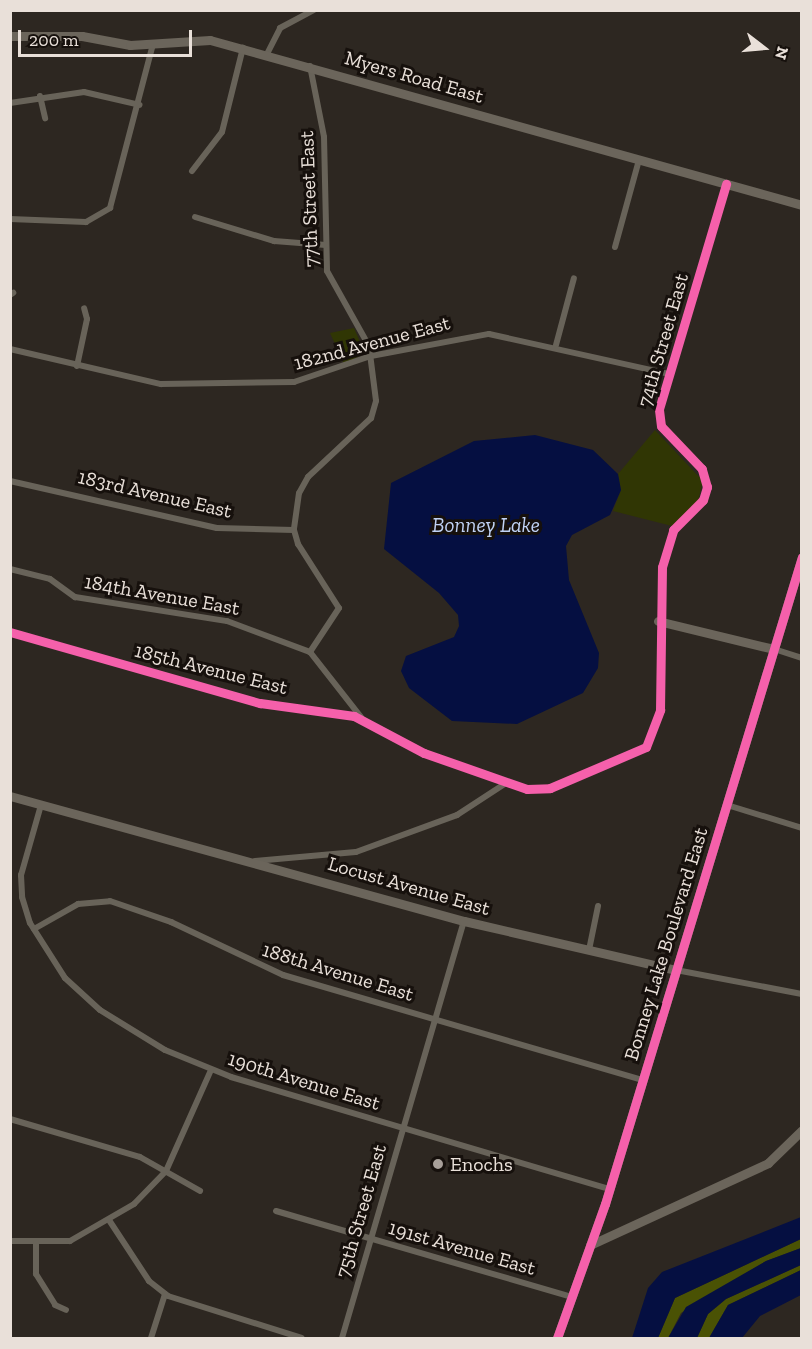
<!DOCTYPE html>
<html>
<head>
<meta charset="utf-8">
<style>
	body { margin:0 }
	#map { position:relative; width:812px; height:1349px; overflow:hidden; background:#2d2721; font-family:"Zilla Slab",serif }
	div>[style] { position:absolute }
	.green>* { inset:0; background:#303604 }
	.forest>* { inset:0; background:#4a5204 }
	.water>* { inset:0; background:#050f41 }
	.street>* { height:6px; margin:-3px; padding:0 3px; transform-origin:3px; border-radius:3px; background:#686359 }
	.secondary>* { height:9px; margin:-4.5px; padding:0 4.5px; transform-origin:4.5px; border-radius:4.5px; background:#6b655b }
	.cycleway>* { height:9px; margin:-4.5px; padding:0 4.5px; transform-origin:4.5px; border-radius:4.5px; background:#f560ab }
	.dots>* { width:16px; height:16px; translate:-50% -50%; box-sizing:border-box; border:3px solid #16100c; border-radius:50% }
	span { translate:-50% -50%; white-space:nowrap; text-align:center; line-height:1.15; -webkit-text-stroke:6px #16100c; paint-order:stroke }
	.street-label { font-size:20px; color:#e9e0d9 }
	.poi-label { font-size:20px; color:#e9e0d9 }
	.left { translate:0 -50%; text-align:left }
	.water-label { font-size:21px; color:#c0d2f5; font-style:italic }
	.frame { position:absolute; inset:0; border:12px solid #e9e0d9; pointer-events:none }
	.north { position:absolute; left:734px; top:18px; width:60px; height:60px; -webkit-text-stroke:4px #16100c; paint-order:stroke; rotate:106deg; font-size:16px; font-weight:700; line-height:24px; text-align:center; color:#e9e0d9 }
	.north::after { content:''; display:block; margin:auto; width:21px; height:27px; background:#e9e0d9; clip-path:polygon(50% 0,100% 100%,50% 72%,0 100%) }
	.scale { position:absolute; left:18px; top:30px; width:174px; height:27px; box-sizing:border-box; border:3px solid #e9e0d9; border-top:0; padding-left:8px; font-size:18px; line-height:21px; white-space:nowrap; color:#e9e0d9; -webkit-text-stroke:4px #16100c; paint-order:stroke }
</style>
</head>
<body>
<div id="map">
	<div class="green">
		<div style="clip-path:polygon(354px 328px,365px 353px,344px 364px,330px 333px)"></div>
		<div style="clip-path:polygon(655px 430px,703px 481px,698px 501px,672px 526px,613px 511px,621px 490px,618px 474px)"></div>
	</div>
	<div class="forest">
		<div style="clip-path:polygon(801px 1239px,801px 1248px,766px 1261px,681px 1313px,668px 1338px,658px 1338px,675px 1298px)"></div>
		<div style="clip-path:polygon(801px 1265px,801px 1270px,728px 1305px,709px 1338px,697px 1338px,708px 1314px,726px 1299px)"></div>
	</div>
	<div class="water">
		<div style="clip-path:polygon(535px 435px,593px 450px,618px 474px,621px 490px,610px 515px,572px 535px,566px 546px,569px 580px,599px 653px,598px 668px,583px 693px,517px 724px,452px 721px,409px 688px,401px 671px,406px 656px,454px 637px,459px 626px,458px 615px,439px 593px,384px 549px,391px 483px,474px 441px)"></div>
		<div style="clip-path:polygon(801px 1217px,801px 1239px,675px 1298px,658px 1338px,632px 1338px,648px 1288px,662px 1272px)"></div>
		<div style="clip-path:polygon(801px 1248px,801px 1265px,726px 1299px,708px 1314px,697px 1338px,668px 1338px,686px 1307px,766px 1261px)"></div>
		<div style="clip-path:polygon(801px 1270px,801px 1295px,760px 1316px,742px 1338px,709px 1338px,728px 1305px)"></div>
	</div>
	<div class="street">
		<div style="left:267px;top:54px;width:29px;rotate:-63deg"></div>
		<div style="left:280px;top:28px;width:38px;rotate:-28deg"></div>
		<div style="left:310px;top:66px;width:72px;rotate:78.8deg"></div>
		<div style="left:324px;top:137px;width:134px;rotate:88.7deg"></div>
		<div style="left:327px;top:271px;width:86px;rotate:60.8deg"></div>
		<div style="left:369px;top:346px;width:55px;rotate:82.7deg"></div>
		<div style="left:376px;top:401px;width:18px;rotate:106deg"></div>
		<div style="left:371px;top:418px;width:86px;rotate:136.9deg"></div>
		<div style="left:308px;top:477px;width:18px;rotate:119deg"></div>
		<div style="left:299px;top:493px;width:37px;rotate:98deg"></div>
		<div style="left:294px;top:530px;width:15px;rotate:74deg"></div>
		<div style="left:298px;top:544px;width:76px;rotate:57.4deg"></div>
		<div style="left:339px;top:608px;width:53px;rotate:123.4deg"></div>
		<div style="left:40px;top:96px;width:23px;rotate:77deg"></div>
		<div style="left:10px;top:103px;width:75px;rotate:-8.5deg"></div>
		<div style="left:84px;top:92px;width:57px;rotate:13.1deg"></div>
		<div style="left:192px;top:171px;width:49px;rotate:-52.4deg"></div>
		<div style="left:222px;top:132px;width:87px;rotate:-76deg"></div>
		<div style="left:195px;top:217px;width:83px;rotate:16.9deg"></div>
		<div style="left:274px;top:241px;width:52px;rotate:4.4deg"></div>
		<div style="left:10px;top:219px;width:76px;rotate:2.3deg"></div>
		<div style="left:86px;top:222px;width:28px;rotate:-30deg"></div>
		<div style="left:110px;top:208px;width:170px;rotate:-75.3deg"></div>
		<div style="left:615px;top:247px;width:90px;rotate:-74.6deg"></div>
		<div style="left:10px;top:295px;width:4px;rotate:-34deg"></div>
		<div style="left:556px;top:345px;width:69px;rotate:-75deg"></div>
		<div style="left:10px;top:349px;width:155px;rotate:13.1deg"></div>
		<div style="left:161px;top:384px;width:133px;rotate:-0.9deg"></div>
		<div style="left:294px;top:382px;width:81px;rotate:-18.7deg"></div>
		<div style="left:371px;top:356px;width:120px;rotate:-10.6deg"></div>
		<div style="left:489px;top:334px;width:184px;rotate:12.5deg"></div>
		<div style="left:77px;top:366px;width:48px;rotate:-78deg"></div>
		<div style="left:87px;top:319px;width:11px;rotate:-105deg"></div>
		<div style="left:10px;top:481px;width:212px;rotate:12.8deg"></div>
		<div style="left:217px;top:528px;width:77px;rotate:1.5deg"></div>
		<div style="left:10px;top:569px;width:41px;rotate:14deg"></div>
		<div style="left:50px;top:579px;width:31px;rotate:36deg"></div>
		<div style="left:75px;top:597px;width:154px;rotate:9deg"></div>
		<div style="left:227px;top:621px;width:89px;rotate:20.5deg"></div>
		<div style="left:10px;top:632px;width:260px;rotate:15.9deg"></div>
		<div style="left:260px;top:703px;width:95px;rotate:7.9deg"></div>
		<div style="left:354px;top:716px;width:79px;rotate:27.9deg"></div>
		<div style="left:424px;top:753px;width:109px;rotate:19.3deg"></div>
		<div style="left:527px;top:789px;width:23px;rotate:-2deg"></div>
		<div style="left:550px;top:788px;width:104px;rotate:-23.1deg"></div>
		<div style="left:646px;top:747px;width:40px;rotate:-69deg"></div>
		<div style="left:660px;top:710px;width:143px;rotate:-89.2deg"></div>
		<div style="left:662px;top:567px;width:39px;rotate:-73deg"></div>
		<div style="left:673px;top:530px;width:42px;rotate:-45deg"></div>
		<div style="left:703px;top:500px;width:14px;rotate:-73deg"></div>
		<div style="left:707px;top:487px;width:19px;rotate:-106deg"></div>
		<div style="left:702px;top:469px;width:59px;rotate:-133.6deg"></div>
		<div style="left:661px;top:426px;width:17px;rotate:-97deg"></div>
		<div style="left:659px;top:409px;width:235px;rotate:-73.4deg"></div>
		<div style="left:774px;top:649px;width:29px;rotate:18deg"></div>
		<div style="left:310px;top:652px;width:83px;rotate:51.9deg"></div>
		<div style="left:41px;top:805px;width:73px;rotate:105.9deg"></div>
		<div style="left:21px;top:875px;width:22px;rotate:87deg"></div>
		<div style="left:22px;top:897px;width:27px;rotate:73deg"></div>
		<div style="left:30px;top:923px;width:65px;rotate:57.5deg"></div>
		<div style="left:65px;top:978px;width:47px;rotate:42.4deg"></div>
		<div style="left:100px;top:1010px;width:76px;rotate:31.6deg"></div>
		<div style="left:165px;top:1050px;width:71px;rotate:22.2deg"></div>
		<div style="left:231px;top:1077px;width:394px;rotate:16.5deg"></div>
		<div style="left:727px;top:805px;width:78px;rotate:17deg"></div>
		<div style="left:255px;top:861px;width:101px;rotate:-5.1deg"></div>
		<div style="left:356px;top:852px;width:108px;rotate:-20.1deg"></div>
		<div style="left:457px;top:815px;width:59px;rotate:-33.1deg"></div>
		<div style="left:34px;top:929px;width:51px;rotate:-29.6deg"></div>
		<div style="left:78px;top:904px;width:32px;rotate:-5deg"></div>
		<div style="left:110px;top:901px;width:65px;rotate:19deg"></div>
		<div style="left:171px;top:922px;width:124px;rotate:25.3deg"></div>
		<div style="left:283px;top:975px;width:374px;rotate:16.3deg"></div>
		<div style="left:589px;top:950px;width:45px;rotate:-78.4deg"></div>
		<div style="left:676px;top:970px;width:128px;rotate:10.8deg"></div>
		<div style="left:10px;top:1119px;width:135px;rotate:16.3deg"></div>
		<div style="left:140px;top:1157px;width:69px;rotate:29.5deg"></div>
		<div style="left:276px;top:1211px;width:305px;rotate:16.2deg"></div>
		<div style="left:109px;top:1220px;width:73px;rotate:56.7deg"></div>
		<div style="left:149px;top:1281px;width:24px;rotate:38deg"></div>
		<div style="left:168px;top:1296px;width:140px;rotate:17.4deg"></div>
		<div style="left:10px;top:1241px;width:60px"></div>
		<div style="left:70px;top:1241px;width:74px;rotate:-30deg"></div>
		<div style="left:134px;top:1204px;width:46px;rotate:-45.9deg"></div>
		<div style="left:166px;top:1171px;width:111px;rotate:-66deg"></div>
		<div style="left:36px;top:1243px;width:31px;rotate:90deg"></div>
		<div style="left:36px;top:1274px;width:36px;rotate:58deg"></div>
		<div style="left:55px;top:1305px;width:12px;rotate:24deg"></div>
		<div style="left:151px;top:1338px;width:46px;rotate:-72.3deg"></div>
		<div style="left:342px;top:1338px;width:434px;rotate:-73.7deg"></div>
	</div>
	<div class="secondary">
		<div style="left:10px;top:36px;width:72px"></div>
		<div style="left:82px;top:36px;width:49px;rotate:10.6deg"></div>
		<div style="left:130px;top:45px;width:80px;rotate:-3.6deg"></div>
		<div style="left:210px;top:40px;width:615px;rotate:15.57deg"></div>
		<div style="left:658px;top:621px;width:119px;rotate:13.6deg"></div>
		<div style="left:10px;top:796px;width:471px;rotate:15.4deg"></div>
		<div style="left:464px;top:921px;width:218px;rotate:13deg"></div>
		<div style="left:590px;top:1245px;width:196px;rotate:-24.7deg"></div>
		<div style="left:768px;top:1163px;width:47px;rotate:-44.1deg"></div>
		<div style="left:557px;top:1338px;width:142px;rotate:-70.3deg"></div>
		<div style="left:605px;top:1204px;width:676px;rotate:-73.07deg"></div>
	</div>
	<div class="cycleway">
		<div style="left:10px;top:632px;width:260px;rotate:15.9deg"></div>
		<div style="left:260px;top:703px;width:95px;rotate:7.9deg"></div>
		<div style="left:354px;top:716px;width:79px;rotate:27.9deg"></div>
		<div style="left:424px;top:753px;width:109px;rotate:19.3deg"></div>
		<div style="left:527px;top:789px;width:23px;rotate:-2deg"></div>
		<div style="left:550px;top:788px;width:104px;rotate:-23.1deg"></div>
		<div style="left:646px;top:747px;width:40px;rotate:-69deg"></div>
		<div style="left:660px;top:710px;width:143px;rotate:-89.2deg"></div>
		<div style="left:662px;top:567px;width:39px;rotate:-73deg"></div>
		<div style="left:673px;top:530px;width:42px;rotate:-45deg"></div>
		<div style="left:703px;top:500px;width:14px;rotate:-73deg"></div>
		<div style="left:707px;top:487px;width:19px;rotate:-106deg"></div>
		<div style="left:702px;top:469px;width:59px;rotate:-133.6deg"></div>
		<div style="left:661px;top:426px;width:17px;rotate:-97deg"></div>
		<div style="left:659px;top:409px;width:235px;rotate:-73.4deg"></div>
		<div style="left:557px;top:1338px;width:142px;rotate:-70.3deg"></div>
		<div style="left:605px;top:1204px;width:676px;rotate:-73.07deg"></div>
	</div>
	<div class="dots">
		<div style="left:438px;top:1164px;background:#a79f99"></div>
	</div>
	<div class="street-label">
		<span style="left:414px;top:77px;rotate:16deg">Myers Road East</span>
		<span style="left:309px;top:199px;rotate:-92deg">77th Street East</span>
		<span style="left:663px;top:340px;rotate:-74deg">74th Street East</span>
		<span style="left:372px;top:343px;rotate:-15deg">182nd Avenue East</span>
		<span style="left:155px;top:494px;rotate:13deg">183rd Avenue East</span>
		<span style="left:162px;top:595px;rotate:10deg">184th Avenue East</span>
		<span style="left:211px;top:669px;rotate:14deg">185th Avenue East</span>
		<span style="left:409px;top:886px;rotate:16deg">Locust Avenue East</span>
		<span style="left:666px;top:944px;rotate:-73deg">Bonney Lake Boulevard East</span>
		<span style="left:338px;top:972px;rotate:17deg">188th Avenue East</span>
		<span style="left:304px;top:1081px;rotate:17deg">190th Avenue East</span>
		<span style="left:361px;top:1211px;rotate:-74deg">75th Street East</span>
		<span style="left:462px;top:1248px;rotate:16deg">191st Avenue East</span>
	</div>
	<div class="poi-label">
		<span class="left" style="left:450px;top:1164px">Enochs</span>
	</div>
	<div class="water-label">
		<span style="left:486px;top:525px">Bonney Lake</span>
	</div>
	<div class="frame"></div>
	<div class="north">N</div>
	<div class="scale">200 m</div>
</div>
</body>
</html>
